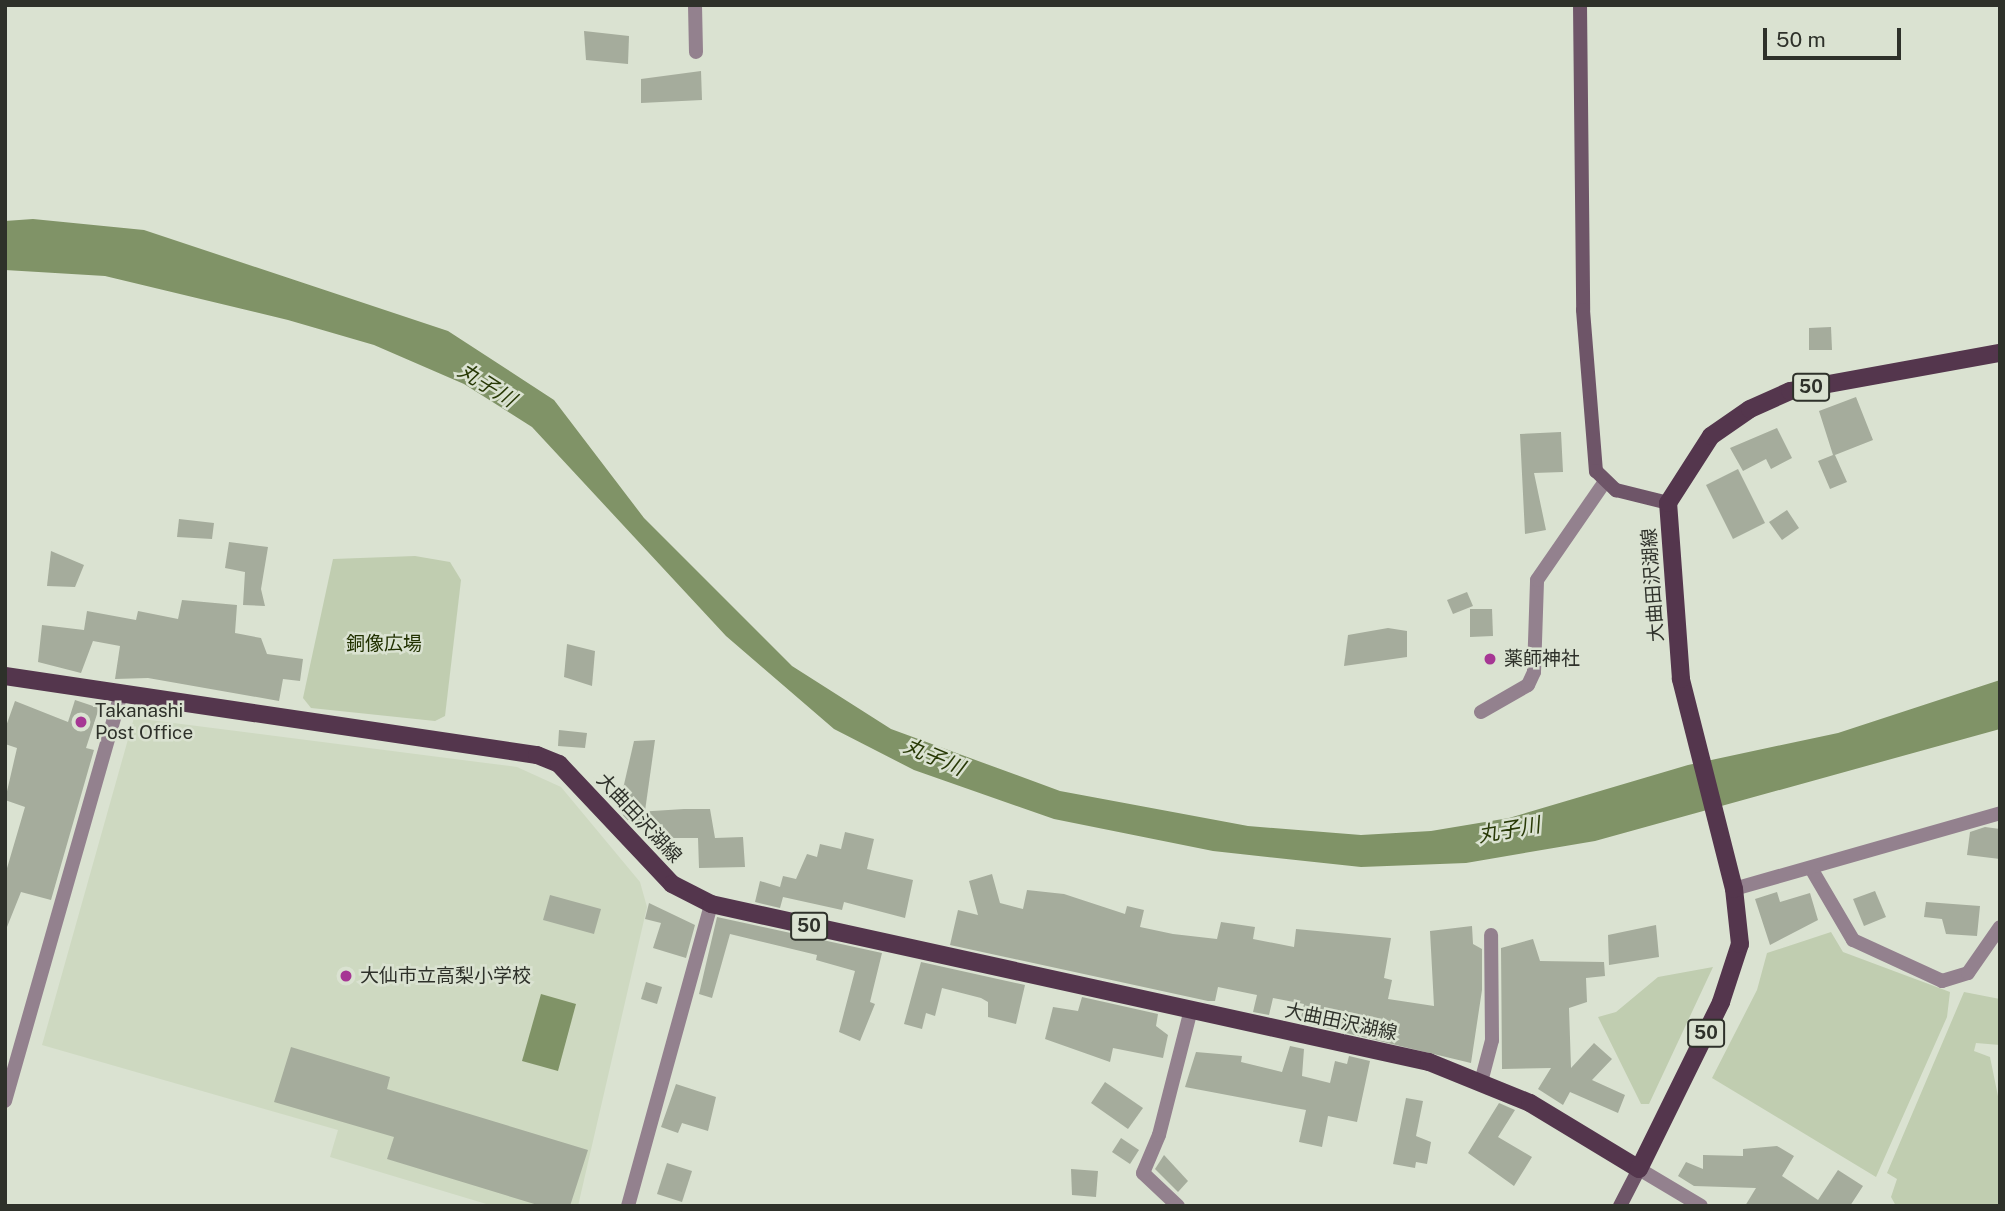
<!DOCTYPE html>
<html>
<head>
<meta charset="utf-8">
<style>
	body { margin:0 }
	#map { position:relative; width:2005px; height:1211px; overflow:hidden; background:#dae2d1; font-family:"Public Sans","Noto Sans JP",sans-serif }
	div>[style] { position:absolute }
	.built>* { inset:0; background:#ced9c1 }
	.green>* { inset:0; background:#c0cdb0 }
	.water>* { inset:0; background:#809367 }
	.building>* { inset:0; background:#a5ac9c }
	.street>* { height:14px; margin:-7px; padding:0 7px; transform-origin:7px; border-radius:7px; background:#93818e }
	.secondary>* { height:14px; margin:-7px; padding:0 7px; transform-origin:7px; border-radius:7px; background:#6e5568 }
	.primary>* { height:18px; margin:-9px; padding:0 9px; transform-origin:9px; border-radius:9px; background:#54364d }
	.dots>* { width:19px; height:19px; translate:-50% -50%; box-sizing:border-box; border:4px solid #dae2d1; border-radius:50% }
	span { translate:-50% -50%; white-space:nowrap; text-align:center; line-height:1.15; -webkit-text-stroke:5px #dae2d1; paint-order:stroke }
	.shield-label span { padding:2px 5px; background:#dae2d1; border:2px solid; border-radius:5px; -webkit-text-stroke-width:0 }
	.shield-label { font-size:18px; color:#2e312a; font-weight:700 }
	.street-label { font-size:19px; color:#2e312a }
	.park-label { font-size:19px; color:#213100 }
	.poi-label { font-size:19px; color:#2e312a }
	.left { translate:0 -50%; text-align:left }
	.water-label { font-size:21px; color:#293a07; font-style:italic }
	.frame { position:absolute; inset:0; border:7px solid #2e312a; pointer-events:none }
	.scale { position:absolute; left:1763px; top:28px; width:138px; height:32px; box-sizing:border-box; border:4px solid #2e312a; border-top:0; padding-left:9px; font-size:21px; line-height:24px; white-space:nowrap; color:#2e312a; -webkit-text-stroke:5px #dae2d1; paint-order:stroke }
</style>
</head>
<body>
<div id="map">
	<div class="built">
		<div style="clip-path:polygon(134px 718px,517px 767px,561px 787px,640px 882px,647px 907px,578px 1206px,493px 1206px,330px 1157px,338px 1130px,42px 1045px)"></div>
	</div>
	<div class="green">
		<div style="clip-path:polygon(415px 556px,450px 562px,461px 580px,445px 716px,435px 721px,311px 708px,303px 698px,333px 559px)"></div>
		<div style="clip-path:polygon(1831px 932px,1843px 952px,1950px 992px,1947px 1017px,1876px 1177px,1712px 1078px,1757px 990px,1767px 953px)"></div>
		<div style="clip-path:polygon(1713px 967px,1649px 1104px,1641px 1104px,1598px 1017px,1616px 1012px,1658px 977px)"></div>
		<div style="clip-path:polygon(1964px 992px,2000px 999px,2000px 1045px,1976px 1043px,1974px 1051px,1990px 1057px,2000px 1106px,2000px 1206px,1896px 1206px,1891px 1197px,1897px 1179px,1887px 1173px)"></div>
	</div>
	<div class="water">
		<div style="clip-path:polygon(33px 219px,144px 230px,448px 331px,554px 400px,644px 518px,792px 666px,891px 729px,1060px 791px,1248px 826px,1361px 835px,1431px 831px,1509px 818px,1688px 765px,1838px 733px,2000px 680px,2000px 729px,1595px 841px,1466px 863px,1361px 867px,1213px 851px,1054px 819px,914px 770px,834px 729px,726px 636px,532px 427px,464px 384px,374px 345px,288px 320px,105px 276px,5px 270px,5px 221px)"></div>
		<div style="clip-path:polygon(541px 994px,576px 1004px,558px 1071px,522px 1061px)"></div>
	</div>
	<div class="building">
		<div style="clip-path:polygon(584px 31px,629px 36px,628px 64px,586px 60px)"></div>
		<div style="clip-path:polygon(701px 71px,702px 100px,641px 103px,641px 79px)"></div>
		<div style="clip-path:polygon(1831px 327px,1832px 350px,1809px 350px,1809px 328px)"></div>
		<div style="clip-path:polygon(1856px 397px,1873px 440px,1835px 455px,1847px 482px,1830px 489px,1818px 461px,1833px 455px,1819px 411px)"></div>
		<div style="clip-path:polygon(1777px 428px,1792px 458px,1771px 469px,1766px 459px,1743px 471px,1730px 448px)"></div>
		<div style="clip-path:polygon(1561px 432px,1563px 472px,1534px 473px,1546px 530px,1525px 534px,1520px 434px)"></div>
		<div style="clip-path:polygon(1738px 469px,1765px 523px,1733px 539px,1706px 485px)"></div>
		<div style="clip-path:polygon(1787px 510px,1799px 528px,1782px 540px,1769px 522px)"></div>
		<div style="clip-path:polygon(179px 519px,214px 523px,212px 539px,177px 537px)"></div>
		<div style="clip-path:polygon(229px 542px,268px 547px,261px 589px,265px 606px,243px 605px,245px 572px,225px 568px)"></div>
		<div style="clip-path:polygon(51px 551px,84px 565px,75px 587px,47px 586px)"></div>
		<div style="clip-path:polygon(1467px 592px,1473px 606px,1453px 614px,1447px 600px)"></div>
		<div style="clip-path:polygon(182px 600px,237px 605px,235px 633px,261px 638px,267px 654px,303px 659px,300px 681px,283px 679px,279px 701px,148px 678px,115px 679px,120px 646px,93px 641px,81px 673px,38px 662px,42px 625px,84px 630px,87px 611px,136px 620px,138px 611px,178px 619px)"></div>
		<div style="clip-path:polygon(1470px 609px,1492px 609px,1493px 636px,1470px 637px)"></div>
		<div style="clip-path:polygon(1388px 628px,1407px 631px,1407px 657px,1344px 666px,1348px 635px)"></div>
		<div style="clip-path:polygon(567px 644px,595px 651px,592px 686px,564px 677px)"></div>
		<div style="clip-path:polygon(75px 700px,99px 708px,86px 748px,94px 750px,51px 900px,21px 892px,5px 932px,5px 875px,25px 807px,5px 800px,17px 748px,5px 744px,5px 729px,15px 701px,68px 722px)"></div>
		<div style="clip-path:polygon(559px 730px,587px 733px,585px 748px,558px 746px)"></div>
		<div style="clip-path:polygon(655px 740px,645px 811px,626px 807px,620px 802px,634px 741px)"></div>
		<div style="clip-path:polygon(684px 809px,710px 809px,715px 838px,743px 837px,745px 867px,699px 868px,698px 838px,655px 838px,655px 829px,631px 824px,621px 813px)"></div>
		<div style="clip-path:polygon(1985px 827px,2000px 829px,2000px 859px,1967px 855px,1970px 832px)"></div>
		<div style="clip-path:polygon(845px 832px,874px 839px,867px 869px,913px 880px,905px 918px,844px 902px,842px 910px,783px 897px,780px 908px,755px 902px,760px 881px,780px 887px,783px 876px,796px 879px,807px 854px,817px 857px,820px 844px,841px 849px)"></div>
		<div style="clip-path:polygon(992px 874px,1000px 903px,1023px 909px,1027px 890px,1064px 894px,1125px 914px,1127px 906px,1144px 910px,1140px 927px,1173px 934px,1217px 939px,1221px 922px,1255px 927px,1253px 939px,1294px 947px,1296px 929px,1391px 938px,1384px 978px,1392px 980px,1388px 999px,1434px 1006px,1430px 931px,1472px 926px,1473px 944px,1482px 949px,1482px 990px,1471px 1063px,1300px 1022px,1304px 1004px,1273px 998px,1269px 1015px,1253px 1012px,1257px 995px,1218px 987px,1215px 1001px,1208px 1001px,950px 945px,958px 910px,978px 915px,969px 881px)"></div>
		<div style="clip-path:polygon(1875px 891px,1886px 917px,1864px 926px,1853px 899px)"></div>
		<div style="clip-path:polygon(1777px 892px,1780px 902px,1810px 893px,1818px 920px,1770px 945px,1755px 899px)"></div>
		<div style="clip-path:polygon(550px 895px,601px 909px,594px 934px,543px 920px)"></div>
		<div style="clip-path:polygon(1926px 902px,1980px 906px,1977px 936px,1946px 934px,1942px 919px,1924px 917px)"></div>
		<div style="clip-path:polygon(649px 903px,695px 925px,686px 958px,653px 948px,661px 923px,645px 919px)"></div>
		<div style="clip-path:polygon(717px 917px,882px 953px,870px 1002px,875px 1004px,860px 1041px,839px 1032px,855px 971px,816px 960px,817px 955px,730px 934px,712px 998px,699px 994px)"></div>
		<div style="clip-path:polygon(1656px 925px,1659px 957px,1609px 965px,1608px 935px)"></div>
		<div style="clip-path:polygon(1533px 939px,1540px 961px,1604px 962px,1605px 976px,1586px 978px,1587px 1002px,1569px 1008px,1571px 1068px,1594px 1043px,1612px 1059px,1592px 1080px,1625px 1095px,1618px 1113px,1570px 1092px,1563px 1105px,1538px 1089px,1551px 1068px,1502px 1069px,1501px 948px)"></div>
		<div style="clip-path:polygon(921px 962px,1025px 985px,1016px 1024px,988px 1017px,988px 1002px,981px 998px,942px 988px,935px 1016px,926px 1013px,922px 1029px,904px 1024px)"></div>
		<div style="clip-path:polygon(646px 982px,662px 987px,657px 1004px,641px 999px)"></div>
		<div style="clip-path:polygon(1082px 997px,1158px 1014px,1156px 1026px,1168px 1035px,1163px 1058px,1113px 1048px,1110px 1062px,1045px 1039px,1053px 1007px,1078px 1011px)"></div>
		<div style="clip-path:polygon(1290px 1046px,1304px 1049px,1302px 1076px,1330px 1083px,1335px 1061px,1347px 1064px,1349px 1056px,1370px 1061px,1357px 1122px,1328px 1116px,1322px 1147px,1299px 1142px,1306px 1110px,1185px 1087px,1196px 1052px,1242px 1056px,1241px 1062px,1282px 1072px)"></div>
		<div style="clip-path:polygon(291px 1047px,390px 1077px,387px 1089px,588px 1150px,570px 1206px,541px 1206px,387px 1159px,394px 1137px,274px 1102px)"></div>
		<div style="clip-path:polygon(1105px 1082px,1143px 1108px,1128px 1129px,1091px 1103px)"></div>
		<div style="clip-path:polygon(676px 1084px,716px 1097px,708px 1131px,682px 1123px,678px 1133px,661px 1127px)"></div>
		<div style="clip-path:polygon(1406px 1098px,1423px 1101px,1416px 1136px,1431px 1142px,1427px 1164px,1416px 1162px,1415px 1168px,1393px 1164px)"></div>
		<div style="clip-path:polygon(1499px 1103px,1515px 1110px,1498px 1137px,1532px 1157px,1514px 1186px,1468px 1153px)"></div>
		<div style="clip-path:polygon(1121px 1138px,1139px 1150px,1130px 1164px,1112px 1152px)"></div>
		<div style="clip-path:polygon(1777px 1146px,1794px 1156px,1782px 1176px,1818px 1200px,1838px 1170px,1863px 1186px,1850px 1206px,1745px 1206px,1756px 1188px,1694px 1186px,1678px 1176px,1686px 1162px,1703px 1169px,1703px 1155px,1743px 1156px,1743px 1149px)"></div>
		<div style="clip-path:polygon(1164px 1155px,1188px 1181px,1178px 1192px,1155px 1169px)"></div>
		<div style="clip-path:polygon(667px 1163px,692px 1171px,682px 1202px,657px 1194px)"></div>
		<div style="clip-path:polygon(1071px 1169px,1098px 1171px,1096px 1197px,1072px 1195px)"></div>
	</div>
	<div class="street">
		<div style="left:695px;top:5px;width:47px;rotate:88.8deg"></div>
		<div style="left:1481px;top:712px;width:54px;rotate:-29.9deg"></div>
		<div style="left:1528px;top:685px;width:14px;rotate:-65deg"></div>
		<div style="left:1534px;top:672px;width:92px;rotate:-88.1deg"></div>
		<div style="left:1537px;top:580px;width:118px;rotate:-55.4deg"></div>
		<div style="left:1812px;top:870px;width:81px;rotate:59.6deg"></div>
		<div style="left:1853px;top:940px;width:98px;rotate:24.7deg"></div>
		<div style="left:1942px;top:981px;width:27px;rotate:-17deg"></div>
		<div style="left:1968px;top:973px;width:56px;rotate:-55.2deg"></div>
		<div style="left:1734px;top:889px;width:277px;rotate:-15.9deg"></div>
		<div style="left:1481px;top:1082px;width:43px;rotate:-75.3deg"></div>
		<div style="left:1492px;top:1040px;width:105px;rotate:-90.5deg"></div>
		<div style="left:5px;top:1101px;width:424px;rotate:-74.1deg"></div>
		<div style="left:1639px;top:1169px;width:72px;rotate:30.8deg"></div>
		<div style="left:628px;top:1206px;width:313px;rotate:-74.6deg"></div>
		<div style="left:1178px;top:1206px;width:48px;rotate:-136.7deg"></div>
		<div style="left:1143px;top:1173px;width:41px;rotate:-67.2deg"></div>
		<div style="left:1159px;top:1135px;width:126px;rotate:-75.7deg"></div>
	</div>
	<div class="secondary">
		<div style="left:1580px;top:5px;width:305px;rotate:89.4deg"></div>
		<div style="left:1583px;top:310px;width:162px;rotate:85.4deg"></div>
		<div style="left:1596px;top:471px;width:28px;rotate:44deg"></div>
		<div style="left:1616px;top:490px;width:54px;rotate:14deg"></div>
		<div style="left:1620px;top:1206px;width:42px;rotate:-62.8deg"></div>
	</div>
	<div class="primary">
		<div style="left:5px;top:676px;width:538px;rotate:8.45deg"></div>
		<div style="left:537px;top:755px;width:24px;rotate:22deg"></div>
		<div style="left:559px;top:764px;width:165px;rotate:46.7deg"></div>
		<div style="left:672px;top:884px;width:44px;rotate:27.1deg"></div>
		<div style="left:711px;top:904px;width:735px;rotate:12.41deg"></div>
		<div style="left:1429px;top:1062px;width:109px;rotate:22.1deg"></div>
		<div style="left:1530px;top:1103px;width:127px;rotate:31.2deg"></div>
		<div style="left:1639px;top:1169px;width:186px;rotate:-63.8deg"></div>
		<div style="left:1721px;top:1002px;width:61px;rotate:-71.9deg"></div>
		<div style="left:1740px;top:944px;width:55px;rotate:-96.2deg"></div>
		<div style="left:1734px;top:889px;width:217px;rotate:-104.2deg"></div>
		<div style="left:1681px;top:679px;width:176px;rotate:-94.2deg"></div>
		<div style="left:1668px;top:503px;width:80px;rotate:-57.3deg"></div>
		<div style="left:1711px;top:436px;width:47px;rotate:-34.7deg"></div>
		<div style="left:1750px;top:409px;width:44px;rotate:-24.2deg"></div>
		<div style="left:1790px;top:391px;width:213px;rotate:-10.3deg"></div>
	</div>
	<div class="dots">
		<div style="left:1490px;top:659px;background:#a63794"></div>
		<div style="left:81px;top:722px;background:#a63794"></div>
		<div style="left:346px;top:976px;background:#a63794"></div>
	</div>
	<div class="shield-label">
		<span style="left:1811px;top:387px">50</span>
		<span style="left:809px;top:926px">50</span>
		<span style="left:1706px;top:1033px">50</span>
	</div>
	<div class="street-label">
		<span style="left:1653px;top:585px;rotate:-94deg">大曲田沢湖線</span>
		<span style="left:639px;top:818px;rotate:47deg">大曲田沢湖線</span>
		<span style="left:1341px;top:1022px;rotate:12deg">大曲田沢湖線</span>
	</div>
	<div class="park-label">
		<span style="left:384px;top:644px">銅像広場</span>
	</div>
	<div class="poi-label">
		<span class="left" style="left:1504px;top:659px">薬師神社</span>
		<span class="left" style="left:95px;top:722px">Takanashi<br>Post Office</span>
		<span class="left" style="left:360px;top:976px">大仙市立高梨小学校</span>
	</div>
	<div class="water-label">
		<span style="left:487px;top:385px;rotate:32deg">丸子川</span>
		<span style="left:934px;top:757px;rotate:23deg">丸子川</span>
		<span style="left:1509px;top:830px;rotate:-10deg">丸子川</span>
	</div>
	<div class="frame"></div>
	<div class="scale">50 m</div>
</div>
</body>
</html>
